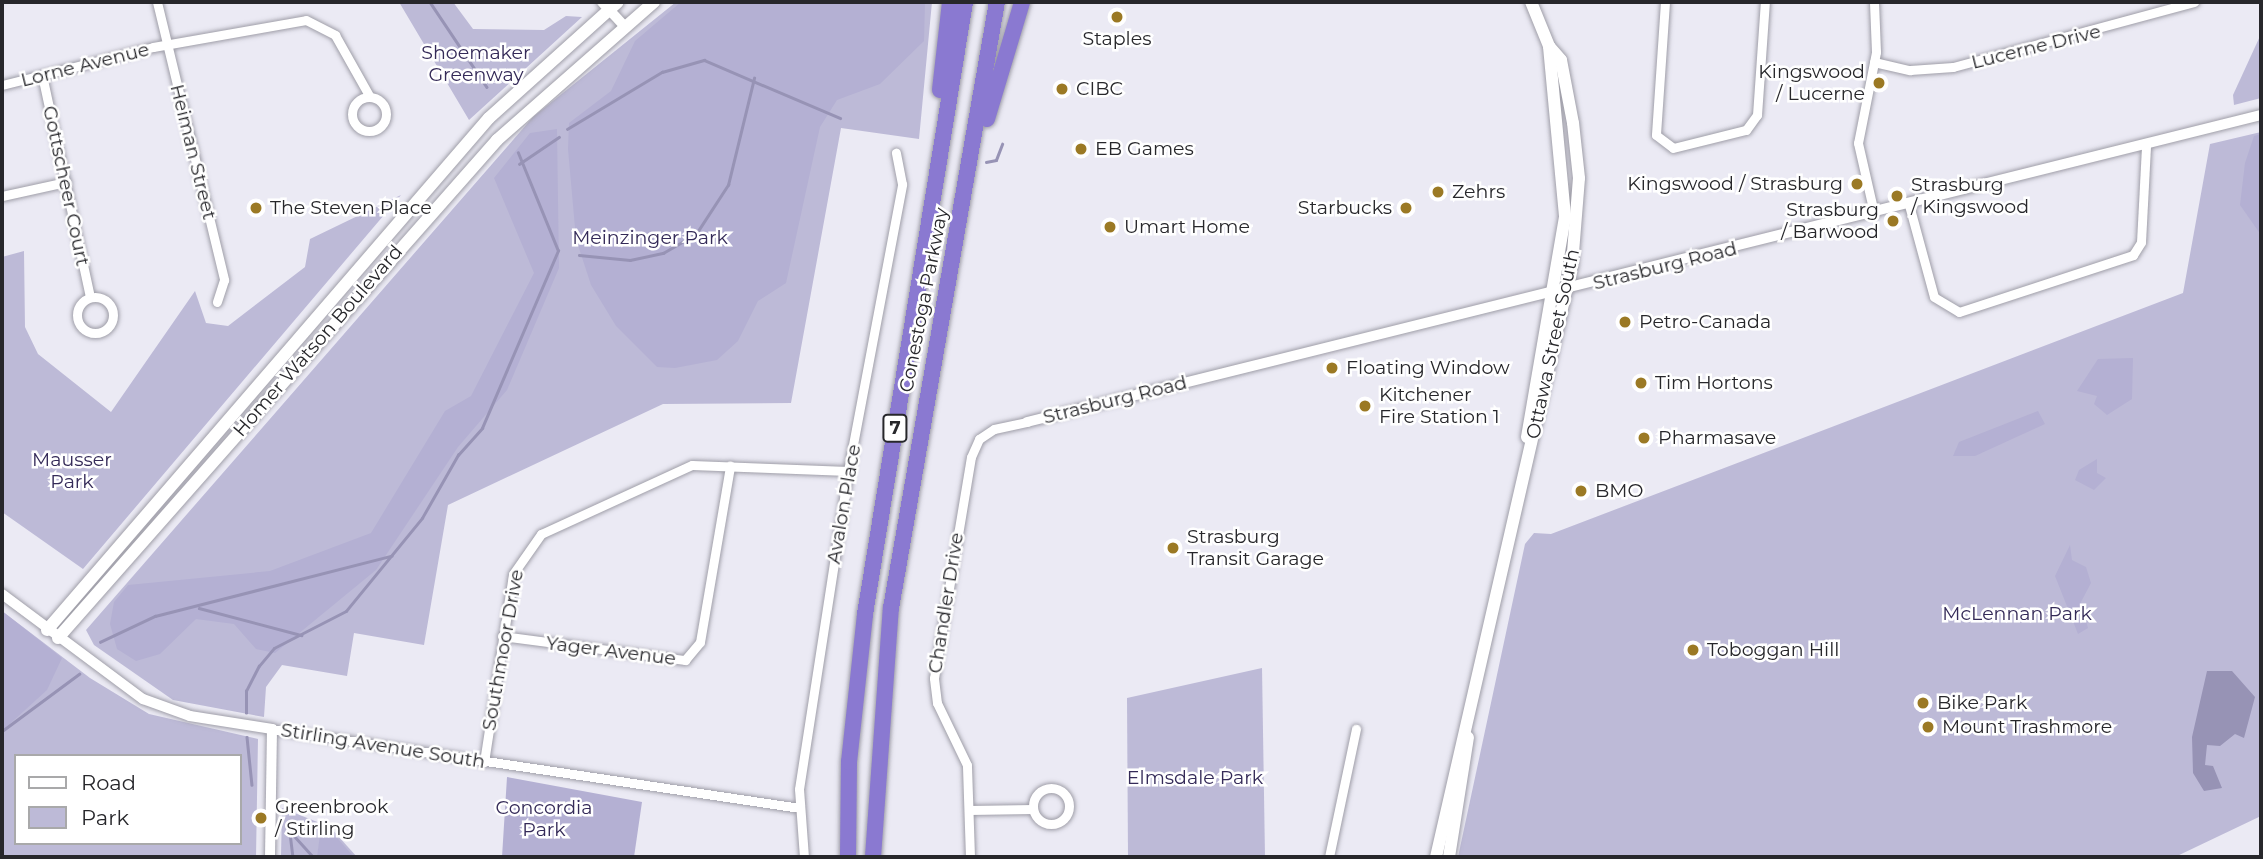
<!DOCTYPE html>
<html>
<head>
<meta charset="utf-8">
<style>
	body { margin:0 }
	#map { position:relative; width:2263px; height:859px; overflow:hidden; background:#ebeaf4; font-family:Montserrat,sans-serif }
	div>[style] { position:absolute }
	.green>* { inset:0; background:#bdbad7 }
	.forest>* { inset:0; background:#b4b0d3 }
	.water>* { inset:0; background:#9793b5 }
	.stream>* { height:2.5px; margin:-1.25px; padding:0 1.25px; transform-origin:1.25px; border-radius:1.25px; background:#9793b5 }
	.roads { filter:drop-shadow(0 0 2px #9f9ea8) drop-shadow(0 0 2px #9f9ea8) }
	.minor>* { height:9px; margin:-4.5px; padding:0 4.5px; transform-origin:4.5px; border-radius:4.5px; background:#fff }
	.minor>.ring { margin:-4.5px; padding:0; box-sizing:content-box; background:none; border:9px solid #fff; border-radius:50% }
	.tertiary>* { height:10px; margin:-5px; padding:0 5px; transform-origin:5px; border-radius:5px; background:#fff }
	.secondary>* { height:12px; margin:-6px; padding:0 6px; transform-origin:6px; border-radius:6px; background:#fff }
	.motorway>* { height:16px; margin:-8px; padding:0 8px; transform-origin:8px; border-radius:8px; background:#8a79d1 }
	.dots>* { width:19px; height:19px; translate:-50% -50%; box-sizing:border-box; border:4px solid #fff; border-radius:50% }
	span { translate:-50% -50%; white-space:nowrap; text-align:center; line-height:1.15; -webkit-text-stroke:5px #fff; paint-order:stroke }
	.shield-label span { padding:2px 5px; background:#fff; border:2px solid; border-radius:5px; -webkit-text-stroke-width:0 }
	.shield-label { font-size:18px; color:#27272b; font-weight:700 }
	.poi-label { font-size:19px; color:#27272b }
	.right { translate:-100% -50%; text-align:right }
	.left { translate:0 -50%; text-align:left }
	.street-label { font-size:19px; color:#27272b }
	.park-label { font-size:19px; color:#342a58 }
	.frame { position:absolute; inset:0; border:4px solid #27272b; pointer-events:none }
	.legend { position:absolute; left:14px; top:754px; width:228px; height:91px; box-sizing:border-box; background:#fff; border:2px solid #a9a9aa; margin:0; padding:9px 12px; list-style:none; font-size:21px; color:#27272b }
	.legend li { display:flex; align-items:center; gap:14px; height:35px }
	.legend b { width:35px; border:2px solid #a9a9aa }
</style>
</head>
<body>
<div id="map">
	<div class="green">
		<div style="clip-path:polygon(399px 2px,453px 2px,473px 29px,544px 30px,566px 16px,582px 17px,469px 120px)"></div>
		<div style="clip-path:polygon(676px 2px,932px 2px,919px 139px,841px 128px,791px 403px,663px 404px,448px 505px,424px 645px,354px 633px,347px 676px,282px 665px,266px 687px,264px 717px,173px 700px,94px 645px,86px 630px,533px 117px)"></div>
		<div style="clip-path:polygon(2261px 34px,2261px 98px,2234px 105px,2233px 95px)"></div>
		<div style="clip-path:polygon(2261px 132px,2261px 816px,2175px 857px,1458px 857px,1525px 544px,1534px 533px,1551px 534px,2183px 293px,2210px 144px)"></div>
		<div style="clip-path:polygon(401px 195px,83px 569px,2px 512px,2px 257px,24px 251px,25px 327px,38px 354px,111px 412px,195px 291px,206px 323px,228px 326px,305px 267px,310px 239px)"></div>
		<div style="clip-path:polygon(evenodd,2px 611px,90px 678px,149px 714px,258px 739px,256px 857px,2px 857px,2px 611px,16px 756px,240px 756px,240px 843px,16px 843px,16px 756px)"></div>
		<div style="clip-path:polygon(1262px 668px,1265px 857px,1128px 857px,1127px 698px)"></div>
		<div style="clip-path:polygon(282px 808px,330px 827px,357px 857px,281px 857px)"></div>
	</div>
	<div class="forest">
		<div style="clip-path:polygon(681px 2px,925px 2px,924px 41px,880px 84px,837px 100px,820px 127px,786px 283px,758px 301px,738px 341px,717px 360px,675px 368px,657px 367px,616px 326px,591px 285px,576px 239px,568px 149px,569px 123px,611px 91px,635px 41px)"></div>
		<div style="clip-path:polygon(557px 129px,559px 268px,507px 390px,458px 447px,376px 570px,275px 653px,256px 649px,234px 624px,196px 619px,160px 654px,136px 661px,117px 649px,110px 624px,114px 602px,128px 585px,270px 571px,371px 533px,445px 411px,471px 396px,534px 273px,494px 178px,530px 133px)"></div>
		<div style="clip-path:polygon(2261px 134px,2261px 235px,2240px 205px,2245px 163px,2254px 136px)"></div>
		<div style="clip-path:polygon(2133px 358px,2132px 399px,2107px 415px,2094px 404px,2097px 396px,2077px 391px,2098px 359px)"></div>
		<div style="clip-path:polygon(2038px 411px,2045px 424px,1975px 456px,1953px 456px,1959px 442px)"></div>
		<div style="clip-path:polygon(2097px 459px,2097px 473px,2106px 478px,2094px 490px,2075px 480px,2079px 470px)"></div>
		<div style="clip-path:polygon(2070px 545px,2072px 560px,2086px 567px,2091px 583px,2081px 602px,2088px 628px,2078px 634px,2055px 576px)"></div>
		<div style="clip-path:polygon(2px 611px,62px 658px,47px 690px,2px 731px)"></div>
		<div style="clip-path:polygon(507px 777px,642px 802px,634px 857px,502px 857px)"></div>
		<div style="clip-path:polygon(332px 832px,354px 857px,317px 857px,320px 835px)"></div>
	</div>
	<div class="water">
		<div style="clip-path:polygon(2207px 671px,2232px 671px,2255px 697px,2244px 738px,2235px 734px,2220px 746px,2207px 745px,2205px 765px,2213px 766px,2222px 788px,2204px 791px,2193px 773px,2192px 737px)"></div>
	</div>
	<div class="stream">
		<div style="left:430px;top:2px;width:102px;rotate:56.2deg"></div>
		<div style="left:567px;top:129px;width:111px;rotate:-31deg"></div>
		<div style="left:662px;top:72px;width:44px;rotate:-15.9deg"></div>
		<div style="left:704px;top:60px;width:148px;rotate:23.1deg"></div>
		<div style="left:986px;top:162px;width:10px;rotate:-11deg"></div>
		<div style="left:996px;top:160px;width:17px;rotate:-69deg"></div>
		<div style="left:519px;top:164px;width:48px;rotate:-34deg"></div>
		<div style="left:579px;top:255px;width:51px;rotate:5.6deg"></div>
		<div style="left:630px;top:260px;width:34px;rotate:-12deg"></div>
		<div style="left:663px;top:253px;width:38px;rotate:-30deg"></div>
		<div style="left:696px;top:234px;width:59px;rotate:-56.9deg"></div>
		<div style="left:728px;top:185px;width:110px;rotate:-76.3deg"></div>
		<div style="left:199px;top:608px;width:106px;rotate:14.8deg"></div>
		<div style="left:100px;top:642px;width:61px;rotate:-25.3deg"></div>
		<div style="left:155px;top:616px;width:244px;rotate:-14.3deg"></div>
		<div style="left:246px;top:713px;width:22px;rotate:-90deg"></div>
		<div style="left:246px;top:691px;width:28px;rotate:-63deg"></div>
		<div style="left:259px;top:666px;width:23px;rotate:-50deg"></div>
		<div style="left:274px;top:648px;width:81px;rotate:-27.2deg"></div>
		<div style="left:346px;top:611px;width:120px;rotate:-50.7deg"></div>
		<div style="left:422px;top:518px;width:73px;rotate:-60.3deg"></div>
		<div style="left:458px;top:455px;width:36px;rotate:-48deg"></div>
		<div style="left:482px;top:428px;width:193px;rotate:-66.8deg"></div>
		<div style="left:558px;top:251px;width:106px;rotate:-112.2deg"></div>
		<div style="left:2px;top:731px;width:96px;rotate:-36.5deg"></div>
		<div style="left:247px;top:737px;width:48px;rotate:84.1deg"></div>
		<div style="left:289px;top:830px;width:36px;rotate:48deg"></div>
		<div style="left:290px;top:833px;width:24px;rotate:83deg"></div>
	</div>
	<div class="roads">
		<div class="minor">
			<div style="left:157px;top:2px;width:286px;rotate:76.4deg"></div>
			<div style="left:224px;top:280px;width:23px;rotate:108deg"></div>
			<div style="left:1665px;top:2px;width:133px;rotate:93.9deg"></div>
			<div style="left:1656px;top:135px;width:21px;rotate:37deg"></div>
			<div style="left:1673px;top:148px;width:75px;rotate:-13.9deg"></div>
			<div style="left:1746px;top:130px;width:19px;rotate:-54deg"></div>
			<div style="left:1757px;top:115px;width:113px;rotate:-86deg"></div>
			<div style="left:1874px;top:62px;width:37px;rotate:13deg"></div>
			<div style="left:1910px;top:70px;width:43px;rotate:-4deg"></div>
			<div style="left:1953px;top:67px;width:250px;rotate:-15.1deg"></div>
			<div style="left:42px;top:75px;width:227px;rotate:77.8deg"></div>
			<div style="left:2px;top:85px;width:156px;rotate:-14.1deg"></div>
			<div style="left:153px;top:47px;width:155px;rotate:-10deg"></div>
			<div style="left:306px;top:20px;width:33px;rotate:27deg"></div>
			<div style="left:335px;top:35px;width:71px;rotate:60.6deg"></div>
			<div class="ring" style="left:352px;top:97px;width:25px;height:25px"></div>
			<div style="left:2px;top:196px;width:66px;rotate:-12.3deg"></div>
			<div style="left:1909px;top:205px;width:95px;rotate:74.8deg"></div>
			<div style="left:1934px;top:297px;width:29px;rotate:31deg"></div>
			<div style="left:1959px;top:312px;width:183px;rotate:-18.1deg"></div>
			<div style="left:2133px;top:255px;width:15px;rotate:-58deg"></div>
			<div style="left:2141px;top:242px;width:97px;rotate:-87deg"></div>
			<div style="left:1874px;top:213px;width:72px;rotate:-102.9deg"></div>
			<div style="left:1858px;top:143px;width:93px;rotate:-78.8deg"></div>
			<div style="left:1876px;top:52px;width:50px;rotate:-92.3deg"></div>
			<div class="ring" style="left:77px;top:297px;width:27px;height:27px"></div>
			<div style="left:502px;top:636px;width:185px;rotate:7.5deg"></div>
			<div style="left:685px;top:660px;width:23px;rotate:-50deg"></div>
			<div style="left:700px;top:642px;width:179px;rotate:-80.3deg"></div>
			<div style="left:272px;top:729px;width:534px;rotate:8.51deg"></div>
			<div style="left:484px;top:762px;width:190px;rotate:-81.2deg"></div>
			<div style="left:513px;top:574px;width:49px;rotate:-55deg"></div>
			<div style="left:541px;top:534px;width:166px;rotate:-24.6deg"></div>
			<div style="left:692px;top:465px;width:156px;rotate:2.2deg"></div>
			<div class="ring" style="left:1033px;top:788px;width:27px;height:27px"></div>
			<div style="left:969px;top:810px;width:64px;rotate:-0.9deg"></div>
			<div style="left:804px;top:857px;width:68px;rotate:-94.2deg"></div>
			<div style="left:799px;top:789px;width:322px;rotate:-81.2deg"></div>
			<div style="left:848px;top:471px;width:292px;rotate:-79.3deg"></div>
			<div style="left:902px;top:184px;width:32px;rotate:-101deg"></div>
			<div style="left:970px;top:857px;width:92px;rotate:-91.9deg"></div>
			<div style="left:967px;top:765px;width:69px;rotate:-115.8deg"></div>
			<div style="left:937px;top:703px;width:25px;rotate:-97deg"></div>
			<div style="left:934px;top:678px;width:224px;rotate:-80.5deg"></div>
			<div style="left:971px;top:457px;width:20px;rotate:-66deg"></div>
			<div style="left:979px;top:439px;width:18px;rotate:-34deg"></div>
			<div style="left:994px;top:429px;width:34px;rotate:-12deg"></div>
			<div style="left:1329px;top:857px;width:131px;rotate:-78.1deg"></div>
		</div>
		<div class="tertiary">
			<div style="left:602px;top:2px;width:33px;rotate:47deg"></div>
			<div style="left:1027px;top:422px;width:1272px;rotate:-13.97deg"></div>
			<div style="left:2px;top:594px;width:176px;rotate:36.7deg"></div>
			<div style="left:143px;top:699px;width:50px;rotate:19.9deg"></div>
			<div style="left:190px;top:716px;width:83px;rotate:9deg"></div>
			<div style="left:272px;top:729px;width:128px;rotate:90.9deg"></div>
		</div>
		<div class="secondary">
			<div style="left:1527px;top:437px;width:224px;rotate:-80.2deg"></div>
			<div style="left:1565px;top:216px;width:171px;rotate:-95.4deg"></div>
			<div style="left:1549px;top:46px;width:48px;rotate:-112.2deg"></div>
			<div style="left:47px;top:630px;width:676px;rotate:-49.2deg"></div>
			<div style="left:489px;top:118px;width:173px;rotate:-42deg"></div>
			<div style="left:58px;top:638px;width:664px;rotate:-48.6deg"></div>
			<div style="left:497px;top:140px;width:209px;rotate:-41.3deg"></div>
			<div style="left:1436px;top:857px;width:607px;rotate:-77.06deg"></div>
			<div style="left:1572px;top:265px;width:87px;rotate:-85.4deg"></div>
			<div style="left:1579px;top:178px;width:55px;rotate:-96.2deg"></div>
			<div style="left:1573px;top:123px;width:64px;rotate:-100.8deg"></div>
			<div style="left:1561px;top:60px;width:18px;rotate:-131deg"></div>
			<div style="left:1449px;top:857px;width:121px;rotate:-81deg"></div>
		</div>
		<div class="motorway">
			<div style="left:940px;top:90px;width:89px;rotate:-83.5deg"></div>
			<div style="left:987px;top:119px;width:122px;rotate:-73.3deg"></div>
			<div style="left:848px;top:857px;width:95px;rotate:-89.4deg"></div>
			<div style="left:849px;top:762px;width:149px;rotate:-83.8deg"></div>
			<div style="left:865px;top:614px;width:620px;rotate:-80.72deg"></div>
			<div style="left:873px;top:857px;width:250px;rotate:-85.9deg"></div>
			<div style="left:891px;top:608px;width:615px;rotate:-80.08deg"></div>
		</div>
	</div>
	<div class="dots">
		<div style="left:1117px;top:17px;background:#9b7924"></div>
		<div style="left:1879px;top:83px;background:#9b7924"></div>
		<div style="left:1062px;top:89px;background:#9b7924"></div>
		<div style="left:1081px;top:149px;background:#9b7924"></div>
		<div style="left:1857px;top:184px;background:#9b7924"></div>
		<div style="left:1438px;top:192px;background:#9b7924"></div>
		<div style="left:1897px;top:196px;background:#9b7924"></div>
		<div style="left:256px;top:208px;background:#9b7924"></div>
		<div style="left:1406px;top:208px;background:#9b7924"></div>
		<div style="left:1893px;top:221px;background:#9b7924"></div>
		<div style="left:1110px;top:227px;background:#9b7924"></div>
		<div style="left:1625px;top:322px;background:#9b7924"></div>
		<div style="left:1332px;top:368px;background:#9b7924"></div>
		<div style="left:1641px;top:383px;background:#9b7924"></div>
		<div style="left:1365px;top:406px;background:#9b7924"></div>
		<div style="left:1644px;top:438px;background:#9b7924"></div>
		<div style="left:1581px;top:491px;background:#9b7924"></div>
		<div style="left:1173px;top:548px;background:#9b7924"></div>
		<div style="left:1693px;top:650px;background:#9b7924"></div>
		<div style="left:1923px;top:703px;background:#9b7924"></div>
		<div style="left:1928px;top:727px;background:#9b7924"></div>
		<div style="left:261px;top:818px;background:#9b7924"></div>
	</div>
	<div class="shield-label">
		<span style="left:895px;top:428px">7</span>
	</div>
	<div class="poi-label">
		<span style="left:1117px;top:39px">Staples</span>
		<span class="right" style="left:1865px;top:83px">Kingswood<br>/ Lucerne</span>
		<span class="left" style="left:1076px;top:89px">CIBC</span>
		<span class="left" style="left:1095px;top:149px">EB Games</span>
		<span class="right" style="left:1843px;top:184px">Kingswood / Strasburg</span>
		<span class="left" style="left:1911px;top:196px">Strasburg<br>/ Kingswood</span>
		<span class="left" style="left:1452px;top:192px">Zehrs</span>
		<span class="left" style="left:270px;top:208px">The Steven Place</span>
		<span class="right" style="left:1392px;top:208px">Starbucks</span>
		<span class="right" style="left:1879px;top:221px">Strasburg<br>/ Barwood</span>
		<span class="left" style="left:1124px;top:227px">Umart Home</span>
		<span class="left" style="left:1639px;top:322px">Petro-Canada</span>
		<span class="left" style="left:1346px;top:368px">Floating Window</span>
		<span class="left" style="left:1655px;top:383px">Tim Hortons</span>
		<span class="left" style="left:1379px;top:406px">Kitchener<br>Fire Station 1</span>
		<span class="left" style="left:1658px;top:438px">Pharmasave</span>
		<span class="left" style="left:1595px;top:491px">BMO</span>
		<span class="left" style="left:1187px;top:548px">Strasburg<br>Transit Garage</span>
		<span class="left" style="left:1707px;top:650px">Toboggan Hill</span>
		<span class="left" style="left:1937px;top:703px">Bike Park</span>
		<span class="left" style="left:1942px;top:727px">Mount Trashmore</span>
		<span class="left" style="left:275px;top:818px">Greenbrook<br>/ Stirling</span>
	</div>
	<div class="street-label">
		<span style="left:2036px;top:47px;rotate:-14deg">Lucerne Drive</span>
		<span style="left:85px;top:65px;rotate:-14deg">Lorne Avenue</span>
		<span style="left:193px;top:152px;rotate:76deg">Heiman Street</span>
		<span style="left:66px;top:186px;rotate:78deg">Gottscheer Court</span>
		<span style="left:1665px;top:266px;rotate:-14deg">Strasburg Road</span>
		<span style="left:924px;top:300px;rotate:-79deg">Conestoga Parkway</span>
		<span style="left:318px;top:341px;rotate:-49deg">Homer Watson Boulevard</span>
		<span style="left:1553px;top:344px;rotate:-78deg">Ottawa Street South</span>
		<span style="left:1115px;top:400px;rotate:-14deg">Strasburg Road</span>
		<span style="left:844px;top:504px;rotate:-80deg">Avalon Place</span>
		<span style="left:946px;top:603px;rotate:-81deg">Chandler Drive</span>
		<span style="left:503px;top:650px;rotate:-80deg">Southmoor Drive</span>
		<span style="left:611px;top:651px;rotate:7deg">Yager Avenue</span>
		<span style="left:383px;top:746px;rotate:9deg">Stirling Avenue South</span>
	</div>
	<div class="park-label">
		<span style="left:476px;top:64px">Shoemaker<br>Greenway</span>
		<span style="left:650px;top:238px">Meinzinger Park</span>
		<span style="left:72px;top:471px">Mausser<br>Park</span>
		<span style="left:2017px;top:614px">McLennan Park</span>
		<span style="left:1195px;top:778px">Elmsdale Park</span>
		<span style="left:544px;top:819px">Concordia<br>Park</span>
	</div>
	<div class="frame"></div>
	<ul class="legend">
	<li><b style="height:9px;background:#fff"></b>Road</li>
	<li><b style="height:19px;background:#bdbad7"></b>Park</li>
	</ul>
</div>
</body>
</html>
